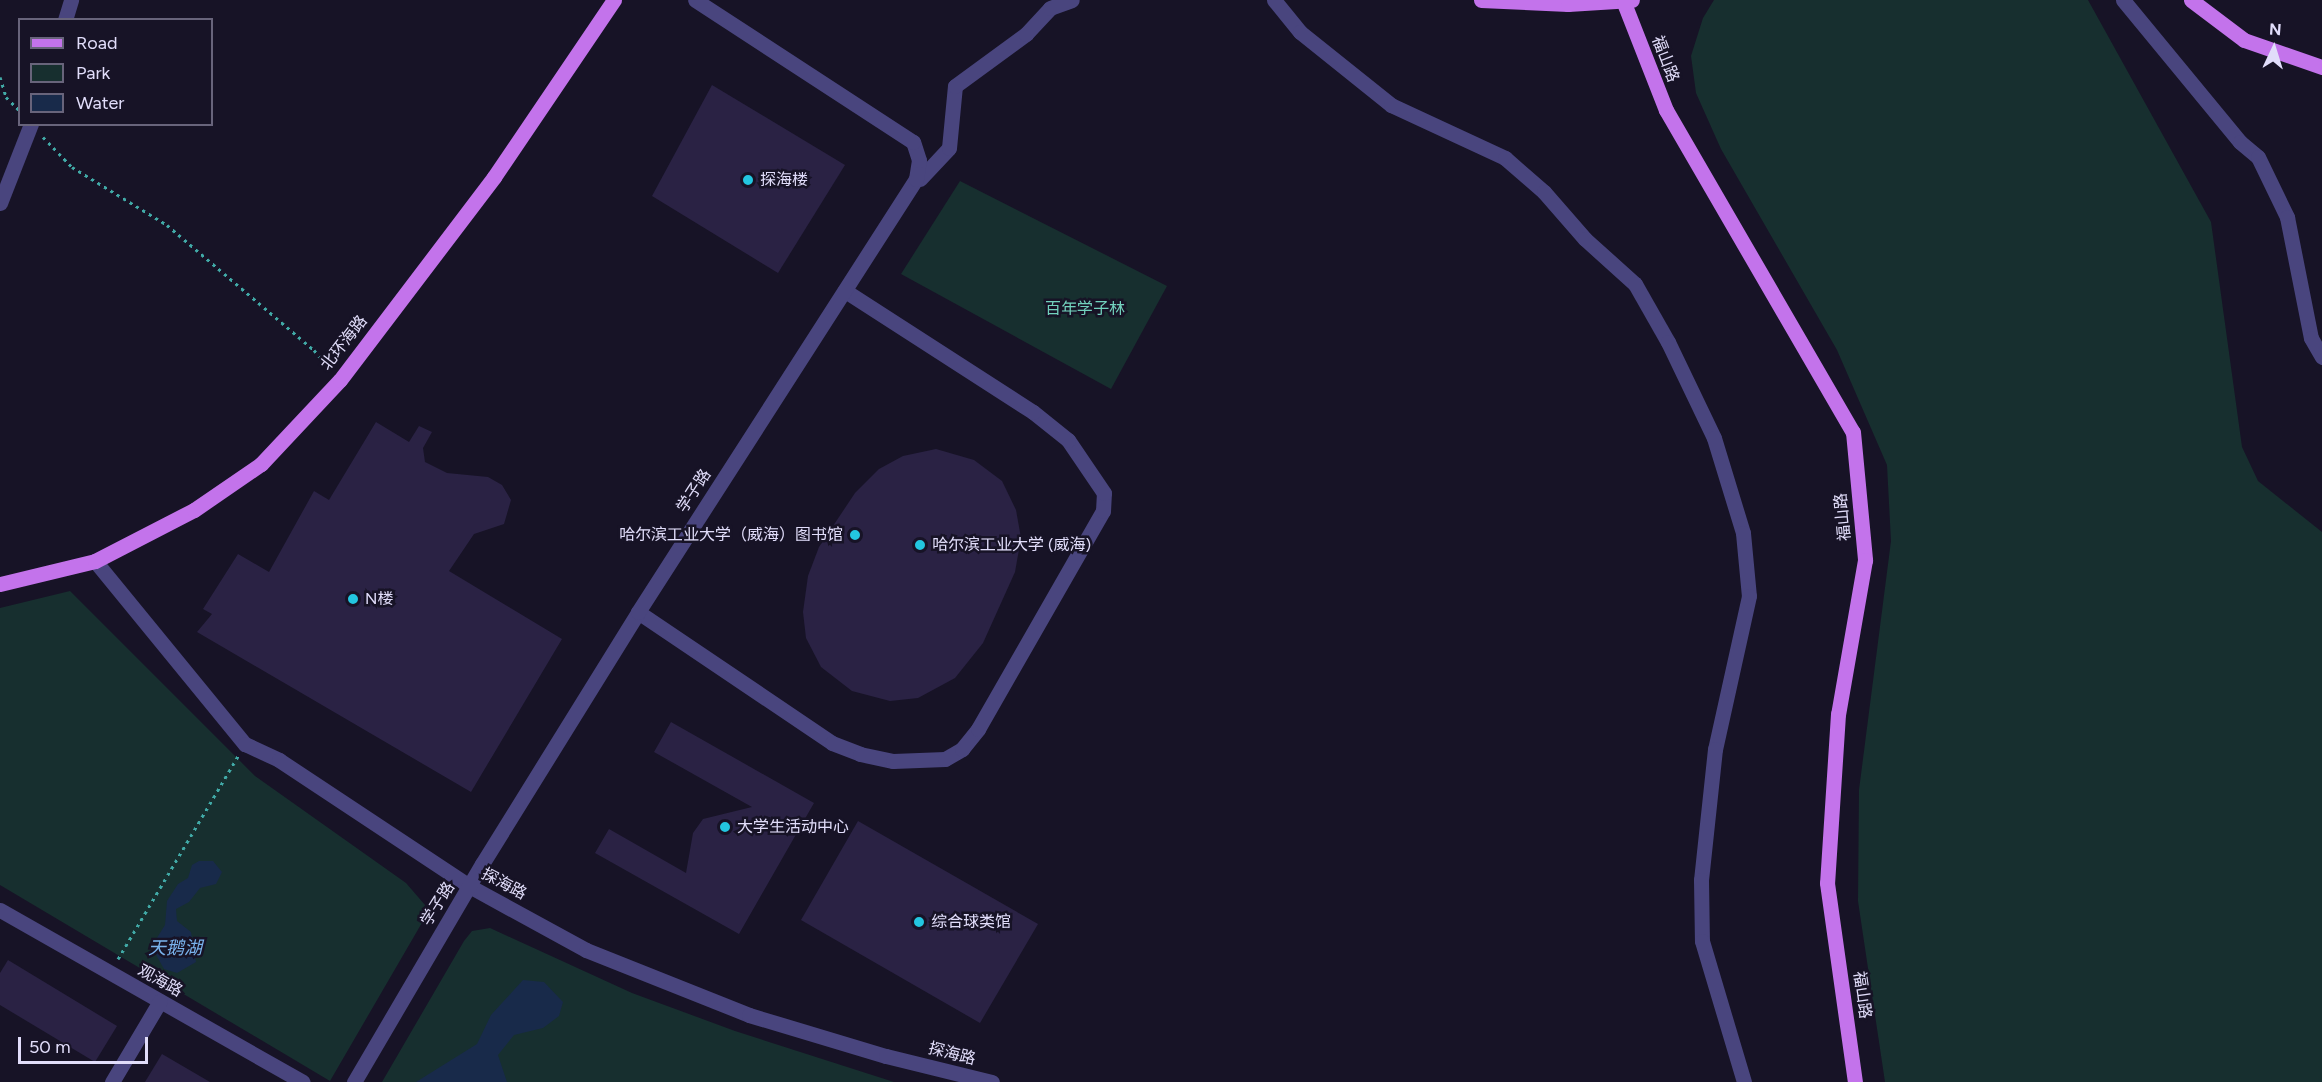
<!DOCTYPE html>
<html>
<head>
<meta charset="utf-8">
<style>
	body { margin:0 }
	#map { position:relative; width:2322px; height:1082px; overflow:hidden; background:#171326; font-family:Figtree,"Noto Sans SC",sans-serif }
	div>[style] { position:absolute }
	.green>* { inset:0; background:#172f2f }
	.water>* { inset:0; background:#182a4a }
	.building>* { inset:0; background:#2a2244 }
	.path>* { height:3px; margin-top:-1.5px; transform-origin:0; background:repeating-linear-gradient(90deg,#41aaa7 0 3px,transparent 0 7.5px) }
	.minor>* { height:15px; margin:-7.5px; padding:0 7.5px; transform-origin:7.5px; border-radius:7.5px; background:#49457e }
	.major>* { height:15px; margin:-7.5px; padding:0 7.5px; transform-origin:7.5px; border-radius:7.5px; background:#c373eb }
	.dots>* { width:16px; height:16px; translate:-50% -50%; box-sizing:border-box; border:3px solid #171326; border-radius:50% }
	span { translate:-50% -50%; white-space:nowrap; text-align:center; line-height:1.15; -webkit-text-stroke:5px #171326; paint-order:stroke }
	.street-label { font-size:16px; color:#e1ddfa }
	.poi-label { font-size:16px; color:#e1ddfa }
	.left { translate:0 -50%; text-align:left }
	.right { translate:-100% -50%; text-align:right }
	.park-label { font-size:16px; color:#72d1bd }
	.water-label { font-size:18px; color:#79b2ec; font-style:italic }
	.legend { position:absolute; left:18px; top:18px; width:195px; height:108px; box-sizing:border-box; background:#171326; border:2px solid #68647b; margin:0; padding:8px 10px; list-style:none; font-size:18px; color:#e1ddfa }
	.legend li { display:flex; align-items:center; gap:12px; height:30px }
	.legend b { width:30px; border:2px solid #68647b }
	.north { position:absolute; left:2244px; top:18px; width:60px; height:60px; -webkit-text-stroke:4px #171326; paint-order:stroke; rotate:4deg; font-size:16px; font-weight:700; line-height:24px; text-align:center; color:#e1ddfa }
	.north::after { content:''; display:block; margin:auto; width:21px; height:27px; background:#e1ddfa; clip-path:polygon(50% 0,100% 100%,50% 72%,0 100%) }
	.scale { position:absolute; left:18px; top:1037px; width:130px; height:27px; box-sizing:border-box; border:3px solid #e1ddfa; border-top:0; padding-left:8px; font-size:18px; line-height:21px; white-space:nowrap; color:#e1ddfa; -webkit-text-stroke:4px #171326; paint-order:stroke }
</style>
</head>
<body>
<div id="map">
	<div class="green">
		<div style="clip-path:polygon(1714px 0,2088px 0,2211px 222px,2242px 447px,2258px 481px,2322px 532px,2322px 1082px,1885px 1082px,1858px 901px,1859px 790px,1891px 541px,1887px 465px,1837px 350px,1721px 149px,1696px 93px,1691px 56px,1703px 18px)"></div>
		<div style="clip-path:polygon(960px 181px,1167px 286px,1111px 389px,901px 274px)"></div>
		<div style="clip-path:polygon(70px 591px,255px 776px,406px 883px,425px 905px,423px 921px,330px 1081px,0 885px,0 608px)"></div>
		<div style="clip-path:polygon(490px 928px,632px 993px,735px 1031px,894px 1082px,382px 1082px,464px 941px,472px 931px)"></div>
	</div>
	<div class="water">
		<div style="clip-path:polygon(199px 861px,213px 861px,222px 872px,216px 884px,200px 888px,189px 902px,176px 909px,177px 921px,191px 932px,196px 962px,177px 973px,164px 969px,154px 951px,155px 941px,165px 925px,167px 901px,178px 884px,188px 878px,192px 865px)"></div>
		<div style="clip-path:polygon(523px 980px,544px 982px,563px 1002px,559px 1016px,543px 1028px,514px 1035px,498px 1055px,507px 1082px,416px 1082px,477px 1044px,491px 1015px)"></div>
	</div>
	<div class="building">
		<div style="clip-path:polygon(712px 85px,845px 165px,778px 273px,652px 196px)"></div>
		<div style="clip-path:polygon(376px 422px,409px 442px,419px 426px,432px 432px,423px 448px,425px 462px,447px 473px,488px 477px,502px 485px,511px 500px,504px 524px,474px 534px,449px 571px,562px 639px,471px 792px,197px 632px,212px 614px,203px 609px,238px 554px,269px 572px,314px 491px,329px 500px)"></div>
		<div style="clip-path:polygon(936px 449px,974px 460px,1002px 481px,1016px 510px,1021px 538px,1015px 572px,983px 643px,955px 678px,918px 698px,890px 701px,852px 691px,821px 667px,806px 638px,803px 612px,808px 576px,819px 547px,855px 493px,879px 469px,903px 456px)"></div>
		<div style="clip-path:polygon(671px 722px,814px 803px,739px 934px,595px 853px,609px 829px,686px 873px,693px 833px,703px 819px,752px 807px,654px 752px)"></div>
		<div style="clip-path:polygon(858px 821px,1038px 924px,980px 1023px,801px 920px)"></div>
		<div style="clip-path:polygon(8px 960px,117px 1026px,95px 1062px,0 1005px,0 973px)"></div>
		<div style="clip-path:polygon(162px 1054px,210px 1082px,145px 1082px)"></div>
	</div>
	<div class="path">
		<div style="left:0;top:77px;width:21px;rotate:73deg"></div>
		<div style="left:6px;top:97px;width:20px;rotate:45deg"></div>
		<div style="left:43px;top:137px;width:42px;rotate:46deg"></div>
		<div style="left:72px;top:167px;width:111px;rotate:31.4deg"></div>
		<div style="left:167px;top:225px;width:193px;rotate:40.4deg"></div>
		<div style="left:314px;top:350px;width:25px;rotate:50deg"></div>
		<div style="left:118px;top:959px;width:236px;rotate:-59.4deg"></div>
	</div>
	<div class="minor">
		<div style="left:1274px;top:0;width:41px;rotate:50.9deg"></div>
		<div style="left:1300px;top:32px;width:117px;rotate:38.7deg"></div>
		<div style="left:1391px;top:105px;width:126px;rotate:24.9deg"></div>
		<div style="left:1505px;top:158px;width:52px;rotate:41.1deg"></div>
		<div style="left:1544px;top:192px;width:62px;rotate:48.9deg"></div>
		<div style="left:1585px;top:239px;width:67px;rotate:42deg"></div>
		<div style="left:1635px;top:284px;width:67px;rotate:60.4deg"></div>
		<div style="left:1668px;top:342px;width:106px;rotate:64.4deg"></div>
		<div style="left:1714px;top:438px;width:99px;rotate:73deg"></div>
		<div style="left:1743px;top:533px;width:63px;rotate:84.6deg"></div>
		<div style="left:1749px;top:596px;width:157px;rotate:102.5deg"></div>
		<div style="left:1715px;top:749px;width:132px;rotate:96.1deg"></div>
		<div style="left:1701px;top:880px;width:61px;rotate:89.1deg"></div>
		<div style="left:1702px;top:941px;width:147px;rotate:73.4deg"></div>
		<div style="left:2123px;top:0;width:184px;rotate:50.5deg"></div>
		<div style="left:2240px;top:142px;width:23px;rotate:40deg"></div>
		<div style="left:2258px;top:157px;width:67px;rotate:64.2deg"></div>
		<div style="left:2287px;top:217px;width:123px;rotate:78.8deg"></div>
		<div style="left:2311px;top:338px;width:22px;rotate:60deg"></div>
		<div style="left:65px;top:20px;width:21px;rotate:-73deg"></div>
		<div style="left:920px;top:179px;width:42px;rotate:-46.9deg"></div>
		<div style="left:949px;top:148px;width:62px;rotate:-84.5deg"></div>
		<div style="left:955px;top:86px;width:88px;rotate:-36.2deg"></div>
		<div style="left:1026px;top:34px;width:35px;rotate:-47deg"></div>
		<div style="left:1050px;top:8px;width:23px;rotate:-20deg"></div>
		<div style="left:0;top:203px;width:85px;rotate:-68.6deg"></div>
		<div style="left:95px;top:561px;width:237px;rotate:50.7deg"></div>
		<div style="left:245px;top:744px;width:38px;rotate:25deg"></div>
		<div style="left:279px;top:760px;width:230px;rotate:33.5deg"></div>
		<div style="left:471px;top:887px;width:131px;rotate:28.7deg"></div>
		<div style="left:586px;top:950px;width:175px;rotate:21.7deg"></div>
		<div style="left:749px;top:1015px;width:143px;rotate:16.7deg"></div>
		<div style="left:886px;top:1056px;width:109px;rotate:13.8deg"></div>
		<div style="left:638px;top:612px;width:234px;rotate:34deg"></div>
		<div style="left:832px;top:743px;width:30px;rotate:21deg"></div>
		<div style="left:860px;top:754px;width:34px;rotate:12deg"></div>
		<div style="left:893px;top:761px;width:52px;rotate:-2.2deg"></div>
		<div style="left:945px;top:759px;width:20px;rotate:-30deg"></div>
		<div style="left:962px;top:749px;width:26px;rotate:-51deg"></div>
		<div style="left:978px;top:729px;width:251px;rotate:-60.2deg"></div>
		<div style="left:1103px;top:511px;width:18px;rotate:-87deg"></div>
		<div style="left:1104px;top:493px;width:64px;rotate:-124.2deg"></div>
		<div style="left:1068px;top:440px;width:45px;rotate:-141.3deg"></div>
		<div style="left:1033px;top:412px;width:224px;rotate:-147.2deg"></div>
		<div style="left:0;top:910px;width:348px;rotate:29.6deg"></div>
		<div style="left:112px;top:1082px;width:94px;rotate:-59.3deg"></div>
		<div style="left:354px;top:1082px;width:253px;rotate:-59.6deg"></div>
		<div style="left:482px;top:864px;width:296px;rotate:-58.2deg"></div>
		<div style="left:638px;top:612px;width:515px;rotate:-57.3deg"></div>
		<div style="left:916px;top:179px;width:19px;rotate:-81deg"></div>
		<div style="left:919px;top:160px;width:19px;rotate:-108deg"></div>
		<div style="left:913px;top:142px;width:260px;rotate:-146.9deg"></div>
	</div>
	<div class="major">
		<div style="left:1481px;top:0;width:87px;rotate:2.6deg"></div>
		<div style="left:1568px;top:4px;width:64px;rotate:-3.6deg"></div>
		<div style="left:2191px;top:0;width:66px;rotate:37deg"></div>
		<div style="left:2244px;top:40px;width:83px;rotate:19.1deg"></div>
		<div style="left:1624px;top:3px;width:115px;rotate:68.6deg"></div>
		<div style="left:1666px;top:110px;width:372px;rotate:59.9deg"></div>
		<div style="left:1853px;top:432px;width:129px;rotate:84.6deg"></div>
		<div style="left:1865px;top:560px;width:156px;rotate:99.9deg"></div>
		<div style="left:1838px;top:714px;width:169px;rotate:93.7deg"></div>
		<div style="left:1827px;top:883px;width:201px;rotate:82deg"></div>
		<div style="left:0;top:584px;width:98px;rotate:-13.6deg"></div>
		<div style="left:95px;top:561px;width:111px;rotate:-27.3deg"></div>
		<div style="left:194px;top:510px;width:81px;rotate:-34.5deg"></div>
		<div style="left:261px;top:464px;width:115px;rotate:-46.8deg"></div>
		<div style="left:340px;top:380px;width:255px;rotate:-52.8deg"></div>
		<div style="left:494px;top:177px;width:214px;rotate:-55.9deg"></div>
	</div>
	<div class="dots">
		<div style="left:748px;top:180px;background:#23c6e0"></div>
		<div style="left:855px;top:535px;background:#23c6e0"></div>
		<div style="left:920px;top:545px;background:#23c6e0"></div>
		<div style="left:353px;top:599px;background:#23c6e0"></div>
		<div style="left:725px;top:827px;background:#23c6e0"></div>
		<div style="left:919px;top:922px;background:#23c6e0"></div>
	</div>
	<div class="street-label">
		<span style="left:1665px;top:59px;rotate:69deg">福山路</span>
		<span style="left:344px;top:343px;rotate:-52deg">北环海路</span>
		<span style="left:694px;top:491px;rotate:-57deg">学子路</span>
		<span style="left:1843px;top:517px;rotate:-95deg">福山路</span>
		<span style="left:504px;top:884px;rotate:28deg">探海路</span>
		<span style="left:438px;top:904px;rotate:-58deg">学子路</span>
		<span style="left:160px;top:981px;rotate:29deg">观海路</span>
		<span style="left:1862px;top:995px;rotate:82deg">福山路</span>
		<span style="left:952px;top:1054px;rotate:14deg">探海路</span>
	</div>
	<div class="poi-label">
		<span class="left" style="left:760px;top:180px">探海楼</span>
		<span class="right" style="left:843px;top:535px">哈尔滨工业大学（威海）图书馆</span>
		<span class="left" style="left:932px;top:545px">哈尔滨工业大学 (威海)</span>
		<span class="left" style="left:365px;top:599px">N楼</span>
		<span class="left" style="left:737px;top:827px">大学生活动中心</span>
		<span class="left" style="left:931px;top:922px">综合球类馆</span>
	</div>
	<div class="park-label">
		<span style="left:1085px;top:309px">百年学子林</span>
	</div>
	<div class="water-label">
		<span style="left:175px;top:948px">天鹅湖</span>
	</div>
	<ul class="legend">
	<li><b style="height:8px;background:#c373eb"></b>Road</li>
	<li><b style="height:16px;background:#172f2f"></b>Park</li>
	<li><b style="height:16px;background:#182a4a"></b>Water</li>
	</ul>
	<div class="north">N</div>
	<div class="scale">50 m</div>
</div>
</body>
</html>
